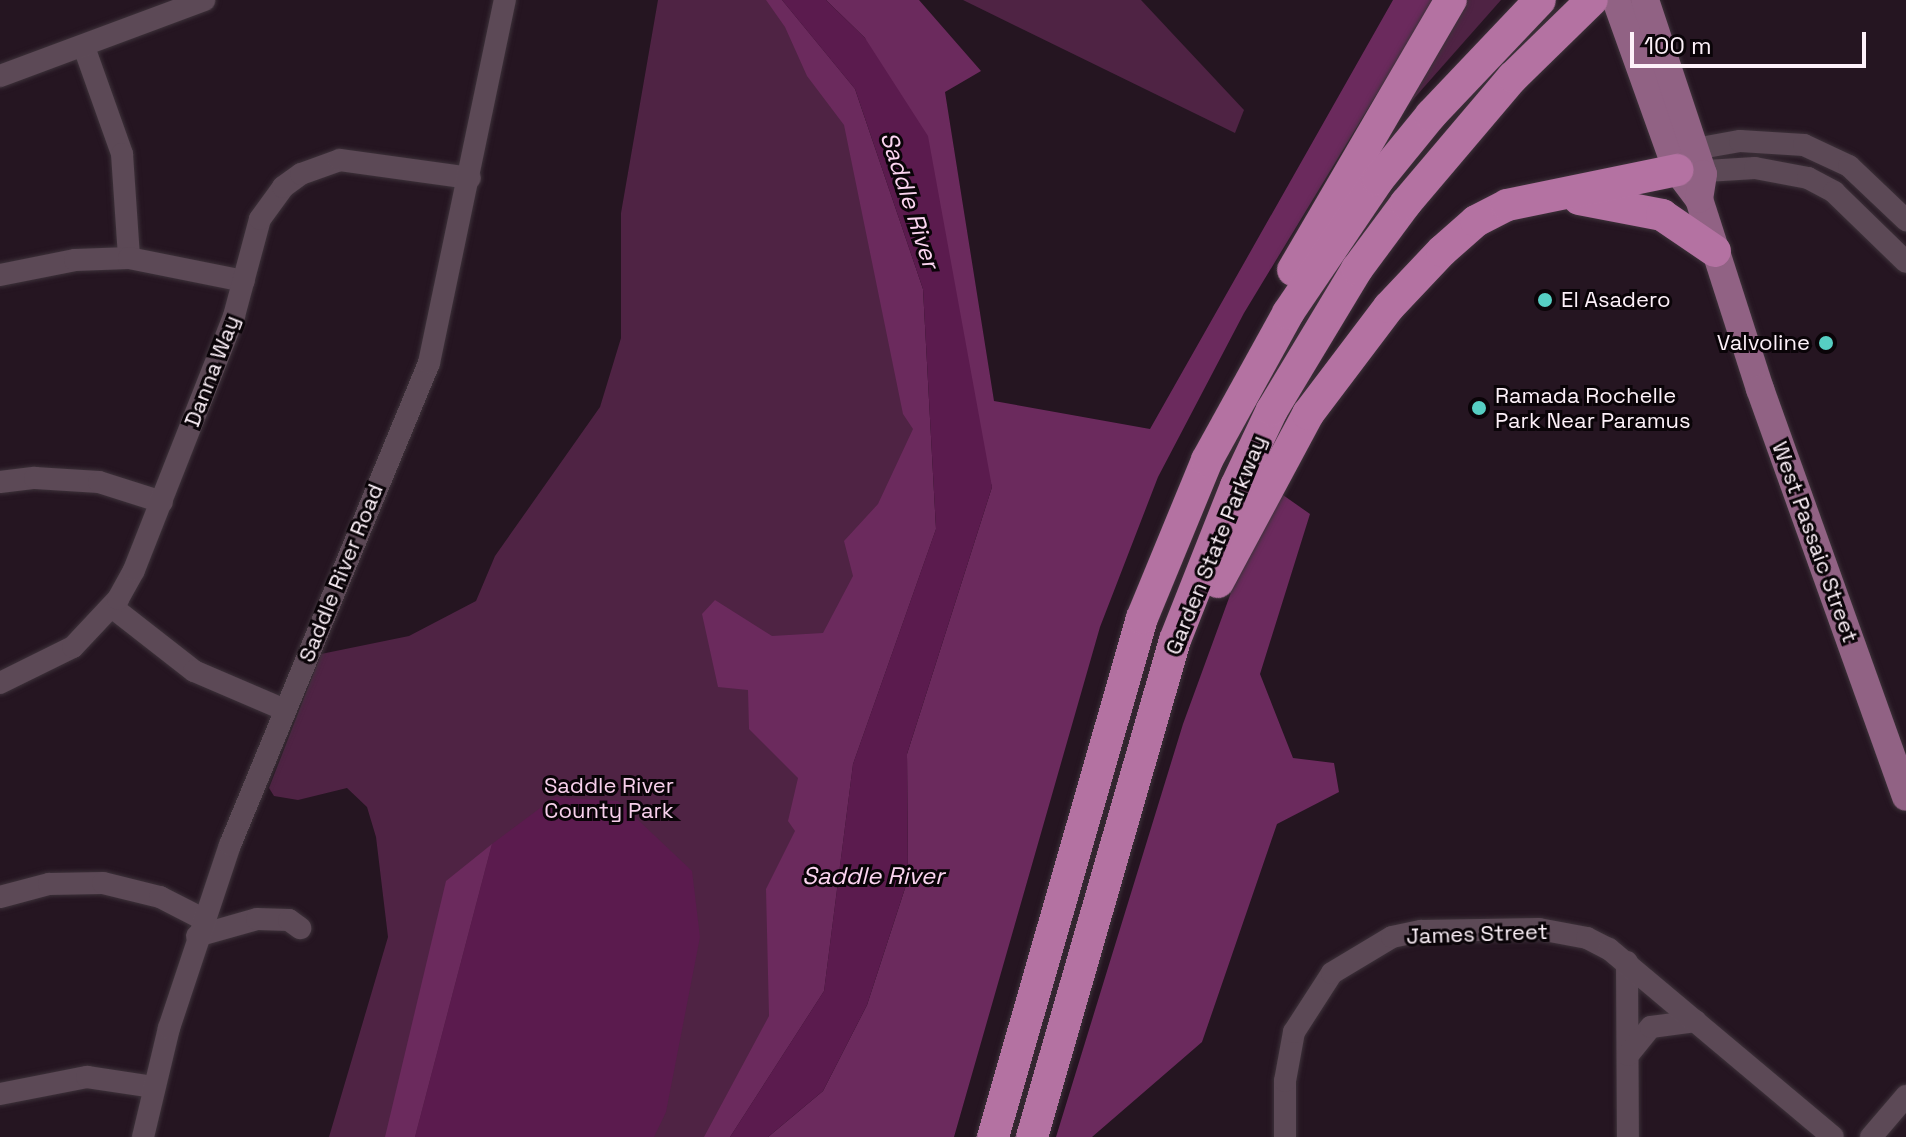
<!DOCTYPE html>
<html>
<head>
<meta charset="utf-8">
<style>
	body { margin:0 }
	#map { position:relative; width:1906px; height:1137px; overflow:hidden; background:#251521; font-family:"Space Grotesk",sans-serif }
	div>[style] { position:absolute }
	.green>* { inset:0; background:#4f2344 }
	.forest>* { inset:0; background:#6b2a5d }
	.water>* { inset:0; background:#5b1b4e }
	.roads { filter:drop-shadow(0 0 2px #3d323a) drop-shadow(0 0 2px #3d323a) }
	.minor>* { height:22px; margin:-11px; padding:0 11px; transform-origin:11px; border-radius:11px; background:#5c4956 }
	.major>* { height:28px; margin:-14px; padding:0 14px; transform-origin:14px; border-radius:14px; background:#916284 }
	.highway>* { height:32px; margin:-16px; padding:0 16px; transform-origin:16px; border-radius:16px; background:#b472a2 }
	.dots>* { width:22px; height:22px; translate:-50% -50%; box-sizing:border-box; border:4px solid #0a0408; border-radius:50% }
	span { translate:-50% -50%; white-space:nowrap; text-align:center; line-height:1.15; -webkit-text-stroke:6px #0a0408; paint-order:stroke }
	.poi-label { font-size:22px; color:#fdf1f9 }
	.left { translate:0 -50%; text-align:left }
	.right { translate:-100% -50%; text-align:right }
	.street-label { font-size:22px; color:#fdf1f9 }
	.park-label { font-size:22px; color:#f7cfeb }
	.water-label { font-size:24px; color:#fcd5f1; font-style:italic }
	.scale { position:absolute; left:1630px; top:32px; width:236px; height:36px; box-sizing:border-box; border:4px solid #fdf1f9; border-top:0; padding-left:10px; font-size:24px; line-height:28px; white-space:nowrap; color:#fdf1f9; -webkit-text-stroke:6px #0a0408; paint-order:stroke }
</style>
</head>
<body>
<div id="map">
	<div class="green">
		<div style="clip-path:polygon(658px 0,782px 0,855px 89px,936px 529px,853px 764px,824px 991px,730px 1137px,329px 1137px,388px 937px,376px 837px,367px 807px,347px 788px,298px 800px,274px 796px,269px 788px,321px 654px,409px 636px,476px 601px,495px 556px,600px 407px,621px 338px,621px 213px)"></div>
		<div style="clip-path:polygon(963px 0,1141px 0,1244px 110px,1235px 133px)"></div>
		<div style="clip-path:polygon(1457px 0,1501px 0,1379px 138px)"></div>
	</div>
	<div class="forest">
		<div style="clip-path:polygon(766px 0,782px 0,855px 89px,923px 289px,936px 529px,853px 764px,824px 991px,730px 1137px,704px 1137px,769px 1016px,766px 889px,795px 831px,788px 821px,798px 778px,749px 729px,748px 690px,718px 687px,702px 614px,715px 600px,772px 636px,823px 633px,853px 576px,844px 541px,878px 504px,913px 429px,903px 414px,844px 125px,807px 76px,785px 27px)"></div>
		<div style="clip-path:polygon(826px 0,919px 0,981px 71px,945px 92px,994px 401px,1150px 429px,1393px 0,1434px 0,1244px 313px,1158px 477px,1100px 627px,954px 1137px,768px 1137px,823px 1091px,867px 1005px,908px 879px,907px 754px,992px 487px,865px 38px)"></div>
		<div style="clip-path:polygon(1273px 488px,1310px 514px,1260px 674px,1293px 758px,1334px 763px,1339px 792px,1277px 824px,1202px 1042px,1092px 1137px,1056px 1137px,1183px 724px,1256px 524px)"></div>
		<div style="clip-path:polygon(492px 844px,415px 1137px,385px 1137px,446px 881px)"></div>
	</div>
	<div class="water">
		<div style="clip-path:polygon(782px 0,826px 0,865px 38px,928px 136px,992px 487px,907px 754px,908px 879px,867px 1005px,823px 1091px,768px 1137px,730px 1137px,824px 991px,853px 764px,936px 529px,923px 289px,855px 89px)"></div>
		<div style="clip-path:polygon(555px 797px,618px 801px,692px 871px,700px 937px,666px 1112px,654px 1137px,415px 1137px,492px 844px)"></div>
	</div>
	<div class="roads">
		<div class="minor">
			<div style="left:84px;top:47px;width:114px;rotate:70.4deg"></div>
			<div style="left:122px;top:154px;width:104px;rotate:86.1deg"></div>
			<div style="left:0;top:76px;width:218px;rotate:-20.4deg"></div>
			<div style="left:1685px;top:161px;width:16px;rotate:-50deg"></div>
			<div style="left:1695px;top:149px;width:46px;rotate:-10.1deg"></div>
			<div style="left:1740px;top:141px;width:64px;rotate:3.6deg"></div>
			<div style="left:1804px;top:145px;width:50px;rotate:25deg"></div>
			<div style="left:1849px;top:166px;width:79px;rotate:43.5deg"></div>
			<div style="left:1690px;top:172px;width:65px;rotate:-3.5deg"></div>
			<div style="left:1755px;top:168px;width:54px;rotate:10.7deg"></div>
			<div style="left:1808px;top:178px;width:30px;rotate:28deg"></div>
			<div style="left:1834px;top:192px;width:100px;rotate:44.2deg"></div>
			<div style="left:0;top:275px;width:76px;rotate:-11.3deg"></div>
			<div style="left:75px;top:260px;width:54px;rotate:-2.1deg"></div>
			<div style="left:129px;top:258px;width:117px;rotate:11.3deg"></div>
			<div style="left:0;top:482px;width:35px;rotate:-7deg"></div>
			<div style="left:35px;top:478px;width:64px;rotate:3.6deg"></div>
			<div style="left:99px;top:482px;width:66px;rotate:17.6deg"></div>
			<div style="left:112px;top:607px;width:104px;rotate:38deg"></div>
			<div style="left:194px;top:671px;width:99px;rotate:23.2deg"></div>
			<div style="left:0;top:683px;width:81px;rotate:-26.3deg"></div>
			<div style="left:73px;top:647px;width:66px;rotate:-46.8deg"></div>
			<div style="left:118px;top:599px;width:33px;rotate:-61deg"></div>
			<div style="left:134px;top:570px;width:273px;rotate:-68.5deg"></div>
			<div style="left:234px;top:316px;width:100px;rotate:-75deg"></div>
			<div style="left:260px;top:219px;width:39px;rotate:-54deg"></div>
			<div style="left:283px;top:187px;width:22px;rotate:-36deg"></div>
			<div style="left:301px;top:174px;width:41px;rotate:-19.7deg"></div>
			<div style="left:340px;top:160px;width:131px;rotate:7.9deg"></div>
			<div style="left:0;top:897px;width:51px;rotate:-14.9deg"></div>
			<div style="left:49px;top:884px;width:54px;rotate:-1.1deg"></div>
			<div style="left:103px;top:883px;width:59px;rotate:13.8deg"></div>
			<div style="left:160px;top:897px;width:48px;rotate:27.1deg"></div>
			<div style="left:197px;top:936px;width:62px;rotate:-15.8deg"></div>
			<div style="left:257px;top:919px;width:32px;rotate:2deg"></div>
			<div style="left:289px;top:920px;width:14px;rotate:36deg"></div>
			<div style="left:1627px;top:962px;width:175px;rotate:89.7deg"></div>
			<div style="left:1628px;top:1055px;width:36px;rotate:-51deg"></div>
			<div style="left:1651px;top:1027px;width:45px;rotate:-7.6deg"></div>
			<div style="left:0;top:1094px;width:89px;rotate:-11.1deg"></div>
			<div style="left:87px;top:1077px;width:68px;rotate:8.5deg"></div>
			<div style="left:143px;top:1137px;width:112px;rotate:-76.6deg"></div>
			<div style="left:169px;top:1028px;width:193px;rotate:-71.6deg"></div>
			<div style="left:230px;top:845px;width:521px;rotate:-67.57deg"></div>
			<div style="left:429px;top:363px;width:371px;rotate:-78.2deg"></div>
			<div style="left:1285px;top:1137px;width:56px;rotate:-90deg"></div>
			<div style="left:1285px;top:1081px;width:50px;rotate:-79.6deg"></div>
			<div style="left:1294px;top:1032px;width:70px;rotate:-57.2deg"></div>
			<div style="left:1332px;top:973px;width:70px;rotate:-31deg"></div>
			<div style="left:1392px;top:937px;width:30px;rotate:-12deg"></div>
			<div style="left:1421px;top:931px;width:118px;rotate:-1deg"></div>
			<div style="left:1539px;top:929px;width:49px;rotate:10.6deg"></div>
			<div style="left:1587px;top:938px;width:25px;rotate:27deg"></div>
			<div style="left:1609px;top:949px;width:292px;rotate:40deg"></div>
			<div style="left:1871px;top:1137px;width:54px;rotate:-49.5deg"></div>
		</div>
		<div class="major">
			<div style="left:1616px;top:0;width:181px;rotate:70.3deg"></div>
			<div style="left:1677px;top:170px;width:36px;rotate:53deg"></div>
			<div style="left:1699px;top:199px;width:200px;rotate:72.2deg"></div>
			<div style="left:1760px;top:389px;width:433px;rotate:70.3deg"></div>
			<div style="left:1645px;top:0;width:183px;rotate:71.6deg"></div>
			<div style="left:1703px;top:174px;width:25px;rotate:99deg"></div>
		</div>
		<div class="highway">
			<div style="left:1579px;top:199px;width:85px;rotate:10.9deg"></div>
			<div style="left:1662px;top:215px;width:64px;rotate:34.2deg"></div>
			<div style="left:1293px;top:270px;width:313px;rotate:-59.7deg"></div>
			<div style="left:1218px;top:582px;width:191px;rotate:-61.8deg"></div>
			<div style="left:1308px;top:414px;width:134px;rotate:-52.9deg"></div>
			<div style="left:1389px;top:307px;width:77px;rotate:-46.6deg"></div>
			<div style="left:1442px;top:251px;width:45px;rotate:-41.4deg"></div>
			<div style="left:1476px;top:221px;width:35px;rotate:-27deg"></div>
			<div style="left:1507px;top:205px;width:174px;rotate:-11.6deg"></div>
			<div style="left:993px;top:1137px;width:540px;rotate:-73.98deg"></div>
			<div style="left:1142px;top:618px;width:171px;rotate:-67.6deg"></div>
			<div style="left:1207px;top:460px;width:168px;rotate:-61.1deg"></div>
			<div style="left:1288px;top:313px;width:161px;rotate:-55.9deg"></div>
			<div style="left:1378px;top:180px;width:84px;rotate:-50.8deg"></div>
			<div style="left:1431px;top:115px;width:158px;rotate:-46.5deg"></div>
			<div style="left:1032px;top:1137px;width:517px;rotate:-73.95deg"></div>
			<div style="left:1175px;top:640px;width:166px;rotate:-68.4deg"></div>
			<div style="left:1236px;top:486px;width:84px;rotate:-64.7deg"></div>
			<div style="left:1272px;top:410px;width:165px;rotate:-58.9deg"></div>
			<div style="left:1357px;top:269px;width:82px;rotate:-53.4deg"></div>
			<div style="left:1406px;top:203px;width:165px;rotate:-49.7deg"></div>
			<div style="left:1513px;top:77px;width:110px;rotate:-44.3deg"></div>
		</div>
	</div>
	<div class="dots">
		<div style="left:1545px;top:300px;background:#56cec3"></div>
		<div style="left:1826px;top:343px;background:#56cec3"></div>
		<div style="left:1479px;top:408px;background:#56cec3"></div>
	</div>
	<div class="poi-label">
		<span class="left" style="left:1561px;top:300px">El Asadero</span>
		<span class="right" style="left:1810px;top:343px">Valvoline</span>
		<span class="left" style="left:1495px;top:408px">Ramada Rochelle<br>Park Near Paramus</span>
	</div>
	<div class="street-label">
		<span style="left:212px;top:371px;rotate:-69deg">Danna Way</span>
		<span style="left:1815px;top:542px;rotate:70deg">West Passaic Street</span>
		<span style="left:1216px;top:545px;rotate:-68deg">Garden State Parkway</span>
		<span style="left:341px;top:573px;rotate:-68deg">Saddle River Road</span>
		<span style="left:1477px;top:934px;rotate:-2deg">James Street</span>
	</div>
	<div class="park-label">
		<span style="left:609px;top:798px">Saddle River<br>County Park</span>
	</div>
	<div class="water-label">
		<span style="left:910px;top:200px;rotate:72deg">Saddle River</span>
		<span style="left:873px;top:876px">Saddle River</span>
	</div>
	<div class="scale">100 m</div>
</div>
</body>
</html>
